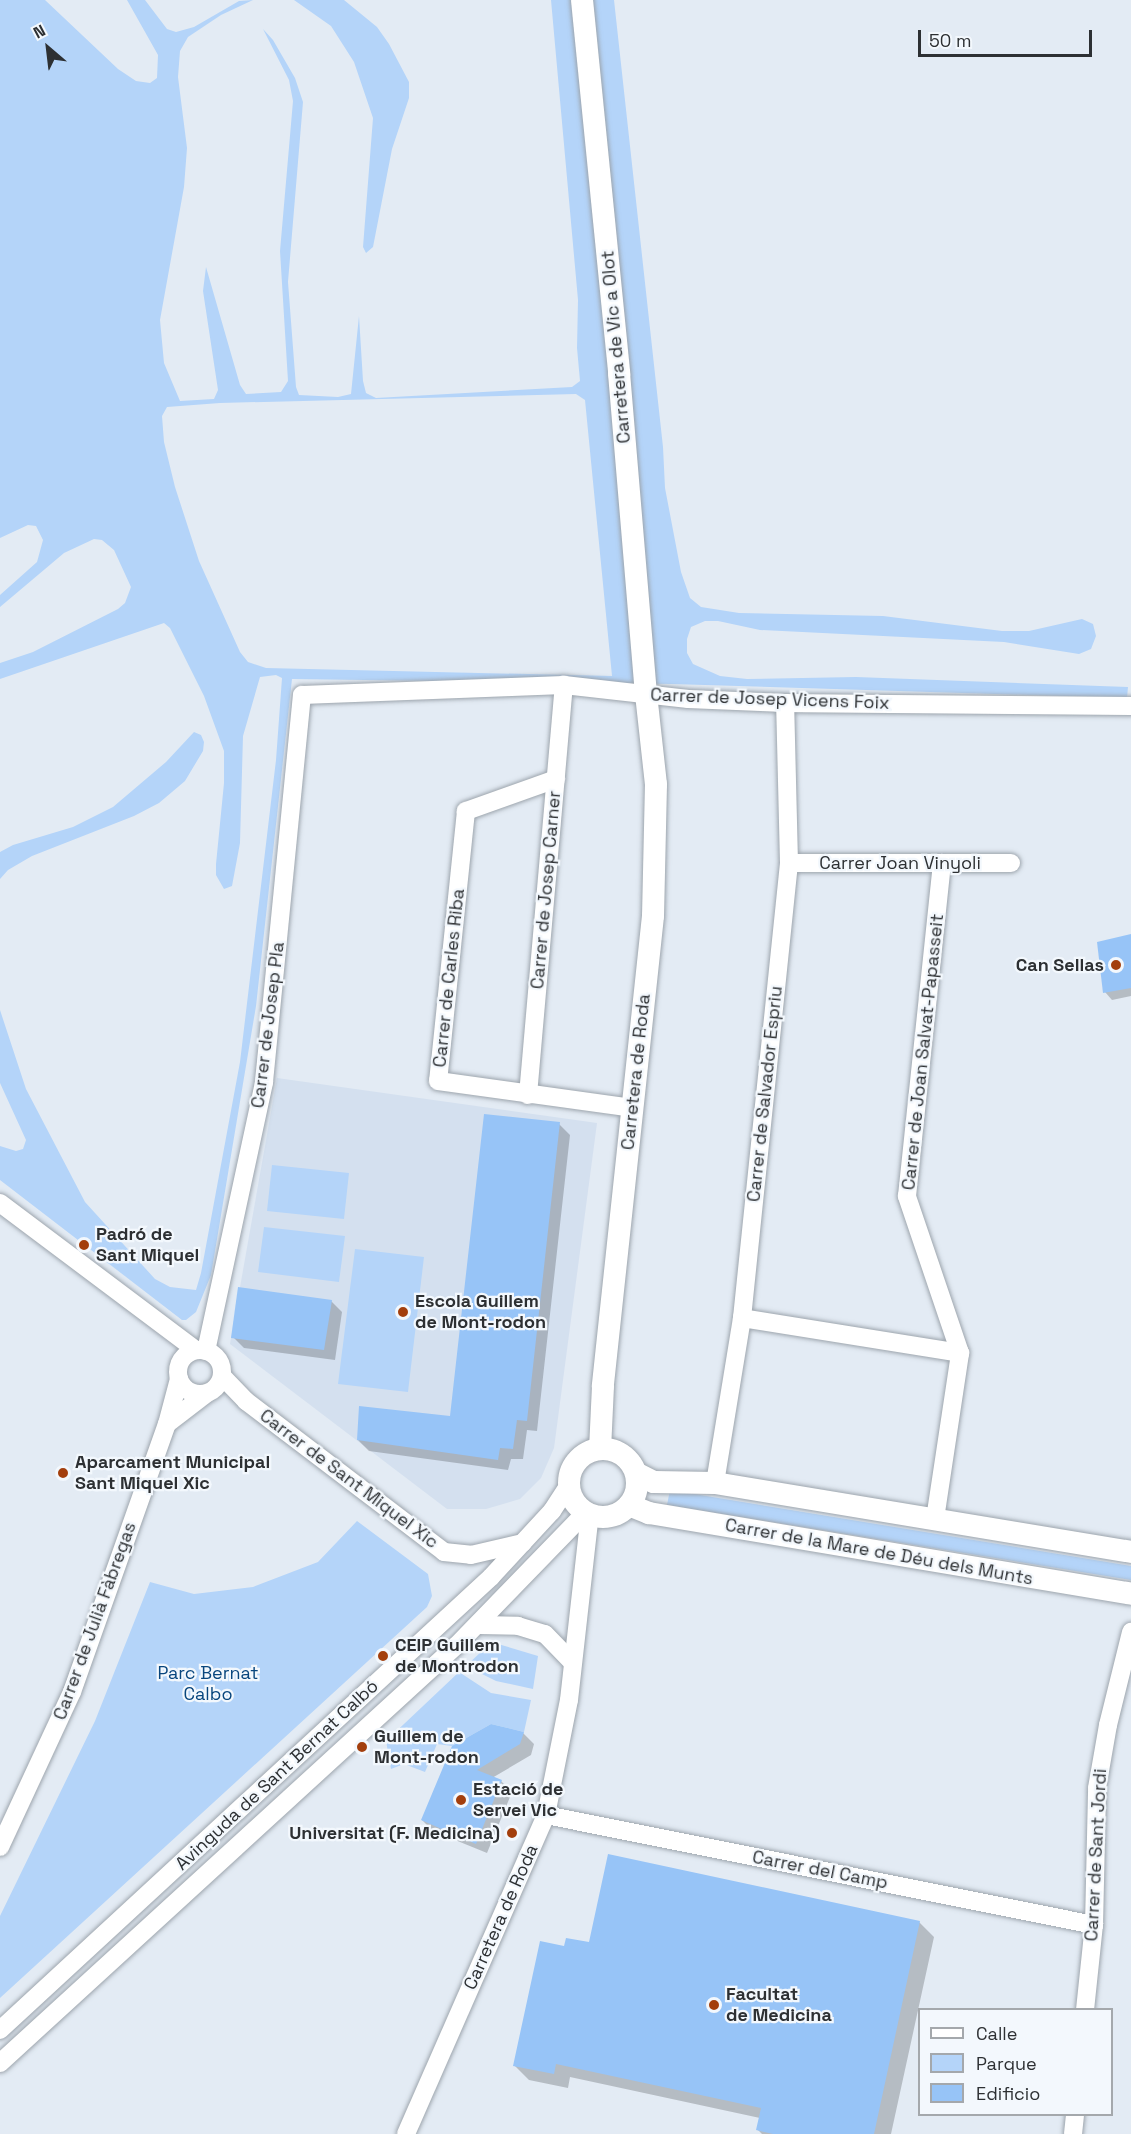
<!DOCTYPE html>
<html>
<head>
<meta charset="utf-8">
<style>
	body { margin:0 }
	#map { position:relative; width:1131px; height:2134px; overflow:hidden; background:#e3ebf4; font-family:"Space Grotesk",sans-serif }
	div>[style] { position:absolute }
	.built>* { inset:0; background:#d4e0ef }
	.green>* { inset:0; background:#b4d4f9 }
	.shadow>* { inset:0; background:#0003 }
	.building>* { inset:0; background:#97c4f7 }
	.roads { filter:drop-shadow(0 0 2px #9da5ad) drop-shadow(0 0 2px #9da5ad) }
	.minor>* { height:18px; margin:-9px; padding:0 9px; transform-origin:9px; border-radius:9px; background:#fff }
	.minor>.ring { margin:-9px; padding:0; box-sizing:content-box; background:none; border:18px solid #fff; border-radius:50% }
	.tertiary>* { height:22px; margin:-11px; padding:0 11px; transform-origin:11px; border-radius:11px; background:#fff }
	.tertiary>.ring { margin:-11px; padding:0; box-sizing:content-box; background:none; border:22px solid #fff; border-radius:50% }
	.dots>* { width:16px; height:16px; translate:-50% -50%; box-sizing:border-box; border:3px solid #f3f8fd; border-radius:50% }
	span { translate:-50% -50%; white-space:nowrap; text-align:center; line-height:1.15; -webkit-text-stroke:4.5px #f3f8fd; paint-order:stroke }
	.street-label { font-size:18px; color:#2d3033 }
	.poi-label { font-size:18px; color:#2d3033; font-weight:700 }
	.right { translate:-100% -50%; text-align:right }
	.left { translate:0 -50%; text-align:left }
	.park-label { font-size:18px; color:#08467e }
	.legend { position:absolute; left:918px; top:2008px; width:195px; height:108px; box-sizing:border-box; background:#f3f8fd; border:2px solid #a4a8ac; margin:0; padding:8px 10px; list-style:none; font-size:18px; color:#2d3033 }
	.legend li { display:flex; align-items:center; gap:12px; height:30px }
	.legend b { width:30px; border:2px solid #a4a8ac }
	.north { position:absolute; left:18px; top:18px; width:60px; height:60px; -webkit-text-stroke:4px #f3f8fd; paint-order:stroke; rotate:332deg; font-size:16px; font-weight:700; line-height:24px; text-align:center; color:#2d3033 }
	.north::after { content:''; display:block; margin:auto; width:21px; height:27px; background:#2d3033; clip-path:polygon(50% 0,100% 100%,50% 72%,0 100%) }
	.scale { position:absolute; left:918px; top:30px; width:174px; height:27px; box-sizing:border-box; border:3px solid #2d3033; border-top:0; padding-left:8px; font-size:18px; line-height:21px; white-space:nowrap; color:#2d3033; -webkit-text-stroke:4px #f3f8fd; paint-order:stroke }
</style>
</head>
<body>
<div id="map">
	<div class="built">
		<div style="clip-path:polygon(277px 1078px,597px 1123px,554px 1448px,541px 1478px,520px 1499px,486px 1509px,447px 1509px,230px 1344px)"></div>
	</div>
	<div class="green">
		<div style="clip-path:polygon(evenodd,0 0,45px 0,118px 69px,136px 81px,150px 83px,157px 78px,158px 55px,127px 0,145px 0,167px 29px,176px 32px,194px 27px,239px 1px,253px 0,221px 15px,188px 37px,180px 51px,178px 77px,187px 148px,184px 187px,160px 320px,164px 363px,180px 401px,214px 399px,218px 390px,203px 291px,206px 267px,240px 385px,246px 394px,281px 392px,288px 381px,280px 251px,293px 101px,289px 80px,263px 29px,273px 40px,295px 78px,303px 102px,288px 282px,296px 387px,299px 395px,338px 397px,351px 394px,359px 316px,363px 381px,366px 393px,376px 398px,572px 387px,580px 381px,577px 348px,578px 300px,551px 0,614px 0,663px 447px,665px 488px,681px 572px,690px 598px,701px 607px,739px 613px,883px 616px,1002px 631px,1029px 631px,1082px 619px,1093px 624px,1096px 636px,1091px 649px,1079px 654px,1004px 642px,760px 630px,718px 621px,705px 621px,691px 627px,687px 639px,687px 653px,693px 664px,720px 676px,747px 679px,856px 677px,1128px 687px,1127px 698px,671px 684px,292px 679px,256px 1006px,211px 1275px,196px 1312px,186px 1320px,182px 1320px,0 1180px,0 1146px,16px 1151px,23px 1149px,26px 1140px,0 1083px,0 1010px,26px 1089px,85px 1202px,155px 1279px,170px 1287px,196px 1290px,201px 1273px,240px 1062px,276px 760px,282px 678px,276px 675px,260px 677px,243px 736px,240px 843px,232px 886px,224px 889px,216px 875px,216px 864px,224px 783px,224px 751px,204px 696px,170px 628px,164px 623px,0 679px,0 663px,33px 652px,118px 609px,125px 603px,131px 587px,114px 550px,102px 540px,94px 539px,64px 553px,0 607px,0 595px,37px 562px,43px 540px,36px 526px,28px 525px,0 538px,0 0,576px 394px,585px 400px,612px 676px,266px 668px,248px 662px,240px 652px,199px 561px,175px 487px,164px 442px,162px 416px,167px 407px,220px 403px,576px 394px)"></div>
		<div style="clip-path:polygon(294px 0,344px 0,377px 27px,389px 44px,409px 82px,409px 98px,392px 149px,373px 247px,366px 253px,363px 247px,373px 118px,354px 62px,331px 26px)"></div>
		<div style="clip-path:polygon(194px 732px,201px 735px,204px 742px,203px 751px,185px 781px,159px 803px,134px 816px,32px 856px,8px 870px,0 879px,0 852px,13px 845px,73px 827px,113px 807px,166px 762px)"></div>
		<div style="clip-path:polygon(272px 1165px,349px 1173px,344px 1219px,267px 1211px)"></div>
		<div style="clip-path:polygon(264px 1227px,345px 1236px,339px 1282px,258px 1272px)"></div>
		<div style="clip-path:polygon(355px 1249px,424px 1257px,408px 1392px,338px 1384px)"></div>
		<div style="clip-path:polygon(670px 1490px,1131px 1566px,1131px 1580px,667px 1505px)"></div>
		<div style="clip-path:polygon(357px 1521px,428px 1574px,432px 1596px,427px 1607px,0 1998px,0 1916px,95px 1721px,150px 1582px,194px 1594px,253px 1587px,318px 1562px)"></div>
		<div style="clip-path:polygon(498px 1644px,538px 1656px,533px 1689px,496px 1681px,466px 1666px,483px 1650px)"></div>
		<div style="clip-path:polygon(459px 1672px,491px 1693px,531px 1700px,524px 1732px,491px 1724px,452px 1746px,437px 1744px,425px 1772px,404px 1764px,391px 1769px,386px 1741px)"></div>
	</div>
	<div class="shadow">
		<div style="clip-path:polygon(1131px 935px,1131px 996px,1112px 1000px,1105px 992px)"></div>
		<div style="clip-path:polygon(559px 1124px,570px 1135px,537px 1431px,527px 1430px,523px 1459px,511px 1459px,508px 1470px,369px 1451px,358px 1440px,452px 1418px)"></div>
		<div style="clip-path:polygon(331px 1301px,342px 1312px,335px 1360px,244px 1348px,233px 1337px)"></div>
		<div style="clip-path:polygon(491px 1725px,523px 1733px,534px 1744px,531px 1755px,492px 1778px,501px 1781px,512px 1792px,487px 1853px,433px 1831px,422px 1820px)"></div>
		<div style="clip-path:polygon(919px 1922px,934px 1937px,891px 2134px,762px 2134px,758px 2130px,760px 2118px,570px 2077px,568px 2088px,529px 2080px,514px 2065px,566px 1948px,590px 1944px)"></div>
	</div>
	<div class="building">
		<div style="clip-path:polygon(1131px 934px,1131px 988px,1103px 993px,1097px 942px)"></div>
		<div style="clip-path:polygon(484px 1114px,560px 1122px,527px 1421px,517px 1420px,513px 1449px,500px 1448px,498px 1460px,357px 1440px,359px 1406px,450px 1416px)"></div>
		<div style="clip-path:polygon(238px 1287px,332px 1300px,324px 1350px,231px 1338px)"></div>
		<div style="clip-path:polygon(491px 1724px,524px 1732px,520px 1744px,477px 1770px,502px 1780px,476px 1844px,421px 1820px,452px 1746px)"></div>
		<div style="clip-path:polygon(608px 1854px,920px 1921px,874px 2134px,773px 2134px,756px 2130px,761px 2108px,556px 2064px,554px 2074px,513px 2066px,540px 1941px,564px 1946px,566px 1938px,589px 1942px)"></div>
	</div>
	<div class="roads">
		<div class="minor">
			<div style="left:556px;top:779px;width:96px;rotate:160.4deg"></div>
			<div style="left:466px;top:811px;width:271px;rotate:95.9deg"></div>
			<div style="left:438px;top:1081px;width:196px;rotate:7.9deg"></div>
			<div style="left:789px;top:863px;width:222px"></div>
			<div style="left:528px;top:1095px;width:412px;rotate:-85deg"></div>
			<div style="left:0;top:1203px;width:245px;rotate:36.9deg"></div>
			<div style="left:742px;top:1318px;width:221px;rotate:9.1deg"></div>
			<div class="ring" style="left:178px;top:1350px;width:26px;height:26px"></div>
			<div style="left:206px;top:1351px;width:275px;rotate:-77.8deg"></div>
			<div style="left:264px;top:1082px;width:389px;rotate:-84.4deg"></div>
			<div style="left:302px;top:695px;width:262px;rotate:-2.2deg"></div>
			<div style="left:564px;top:685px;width:125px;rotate:6.4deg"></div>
			<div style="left:688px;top:699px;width:97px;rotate:2.4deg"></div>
			<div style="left:785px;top:703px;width:346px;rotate:0.5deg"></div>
			<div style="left:222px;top:1376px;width:35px;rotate:46deg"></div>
			<div style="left:246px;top:1401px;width:249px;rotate:37.3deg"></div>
			<div style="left:444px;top:1552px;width:27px;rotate:6deg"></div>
			<div style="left:471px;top:1555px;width:53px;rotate:-13deg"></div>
			<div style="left:167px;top:1424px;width:49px;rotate:-37.6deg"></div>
			<div style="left:715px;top:1483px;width:167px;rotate:-80.7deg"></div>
			<div style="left:742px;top:1318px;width:457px;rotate:-84.1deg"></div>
			<div style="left:789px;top:863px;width:160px;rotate:-91.4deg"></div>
			<div style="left:935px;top:1519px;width:168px;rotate:-81.4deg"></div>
			<div style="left:960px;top:1353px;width:166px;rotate:-108.7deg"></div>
			<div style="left:907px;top:1196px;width:335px;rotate:-84deg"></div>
			<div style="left:479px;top:1625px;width:39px;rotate:1deg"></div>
			<div style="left:518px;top:1626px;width:28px;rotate:17deg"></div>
			<div style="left:545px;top:1634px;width:39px;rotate:46deg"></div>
			<div style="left:546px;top:1815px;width:559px;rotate:11.35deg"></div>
			<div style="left:0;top:1847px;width:171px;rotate:-65.1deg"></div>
			<div style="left:72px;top:1692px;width:284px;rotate:-70.5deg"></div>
			<div style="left:167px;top:1424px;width:47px;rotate:-75.1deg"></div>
			<div style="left:1085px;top:2010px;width:85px;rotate:-84deg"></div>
			<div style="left:1094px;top:1925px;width:137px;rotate:-88.7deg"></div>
			<div style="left:1097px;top:1788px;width:64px;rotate:-80.1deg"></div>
			<div style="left:1108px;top:1725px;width:96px;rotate:-76.1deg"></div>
			<div style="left:0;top:2030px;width:668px;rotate:-42.69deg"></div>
			<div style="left:491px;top:1577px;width:90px;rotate:-47.3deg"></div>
			<div style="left:552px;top:1511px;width:31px;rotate:-57deg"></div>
			<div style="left:0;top:2063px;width:619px;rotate:-42.45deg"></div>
			<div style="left:457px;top:1645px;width:185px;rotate:-45.9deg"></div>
			<div style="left:406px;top:2134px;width:348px;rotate:-66.3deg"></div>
			<div style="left:546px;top:1815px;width:117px;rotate:-78.7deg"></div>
			<div style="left:569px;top:1700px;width:187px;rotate:-83.6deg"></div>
			<div style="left:1073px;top:2134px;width:20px;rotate:-84deg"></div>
		</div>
		<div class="tertiary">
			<div style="left:582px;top:0;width:375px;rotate:84.3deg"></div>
			<div style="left:619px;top:373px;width:322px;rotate:85.2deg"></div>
			<div style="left:646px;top:694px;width:91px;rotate:83.7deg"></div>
			<div style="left:656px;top:784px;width:132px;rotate:91.3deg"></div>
			<div style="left:653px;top:916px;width:473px;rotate:96.1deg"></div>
			<div style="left:603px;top:1386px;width:63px;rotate:92.7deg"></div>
			<div class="ring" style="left:569px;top:1449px;width:46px;height:46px"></div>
			<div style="left:636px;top:1473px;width:20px;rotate:27deg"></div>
			<div style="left:654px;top:1482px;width:61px;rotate:0.9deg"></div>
			<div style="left:715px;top:1483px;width:422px;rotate:9.4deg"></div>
			<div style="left:629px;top:1505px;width:22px;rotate:22deg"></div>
			<div style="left:649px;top:1513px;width:489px;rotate:9.5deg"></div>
		</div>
	</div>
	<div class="dots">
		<div style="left:1116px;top:965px;background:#a33f0d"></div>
		<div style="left:84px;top:1245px;background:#a33f0d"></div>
		<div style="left:403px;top:1312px;background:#a33f0d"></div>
		<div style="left:63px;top:1473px;background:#a33f0d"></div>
		<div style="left:383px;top:1656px;background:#a33f0d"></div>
		<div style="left:362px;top:1747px;background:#a33f0d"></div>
		<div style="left:461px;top:1800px;background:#a33f0d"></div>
		<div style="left:512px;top:1833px;background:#a33f0d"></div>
		<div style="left:714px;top:2005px;background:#a33f0d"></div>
	</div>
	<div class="street-label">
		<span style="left:616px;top:347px;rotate:-95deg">Carretera de Vic a Olot</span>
		<span style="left:770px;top:699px;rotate:2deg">Carrer de Josep Vicens Foix</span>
		<span style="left:900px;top:863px">Carrer Joan Vinyoli</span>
		<span style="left:546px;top:890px;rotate:-85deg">Carrer de Josep Carner</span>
		<span style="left:449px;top:978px;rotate:-84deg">Carrer de Carles Riba</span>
		<span style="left:268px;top:1025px;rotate:-83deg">Carrer de Josep Pla</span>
		<span style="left:923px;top:1052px;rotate:-84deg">Carrer de Joan Salvat-Papasseit</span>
		<span style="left:636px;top:1072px;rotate:-84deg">Carretera de Roda</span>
		<span style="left:765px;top:1094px;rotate:-84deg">Carrer de Salvador Espriu</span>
		<span style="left:349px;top:1479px;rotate:37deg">Carrer de Sant Miquel Xic</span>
		<span style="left:879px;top:1552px;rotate:10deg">Carrer de la Mare de Déu dels Munts</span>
		<span style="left:95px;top:1621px;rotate:-70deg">Carrer de Julià Fàbregas</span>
		<span style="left:277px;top:1775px;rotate:-43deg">Avinguda de Sant Bernat Calbó</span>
		<span style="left:1096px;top:1855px;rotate:-87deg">Carrer de Sant Jordi</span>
		<span style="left:820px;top:1870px;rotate:11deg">Carrer del Camp</span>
		<span style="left:501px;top:1917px;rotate:-66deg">Carretera de Roda</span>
	</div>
	<div class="poi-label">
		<span class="right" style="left:1104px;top:965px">Can Sellas</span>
		<span class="left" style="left:96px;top:1245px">Padró de<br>Sant Miquel</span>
		<span class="left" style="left:415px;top:1312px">Escola Guillem<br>de Mont-rodon</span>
		<span class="left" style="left:75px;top:1473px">Aparcament Municipal<br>Sant Miquel Xic</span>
		<span class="left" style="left:395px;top:1656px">CEIP Guillem<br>de Montrodon</span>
		<span class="left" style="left:374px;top:1747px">Guillem de<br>Mont-rodon</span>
		<span class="left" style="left:473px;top:1800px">Estació de<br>Servei Vic</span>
		<span class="right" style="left:500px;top:1833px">Universitat (F. Medicina)</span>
		<span class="left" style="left:726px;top:2005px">Facultat<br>de Medicina</span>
	</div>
	<div class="park-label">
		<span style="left:208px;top:1684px">Parc Bernat<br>Calbo</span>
	</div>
	<ul class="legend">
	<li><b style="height:8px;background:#fff"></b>Calle</li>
	<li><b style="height:16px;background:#b4d4f9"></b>Parque</li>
	<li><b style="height:16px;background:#97c4f7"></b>Edificio</li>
	</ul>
	<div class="north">N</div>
	<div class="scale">50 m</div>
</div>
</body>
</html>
